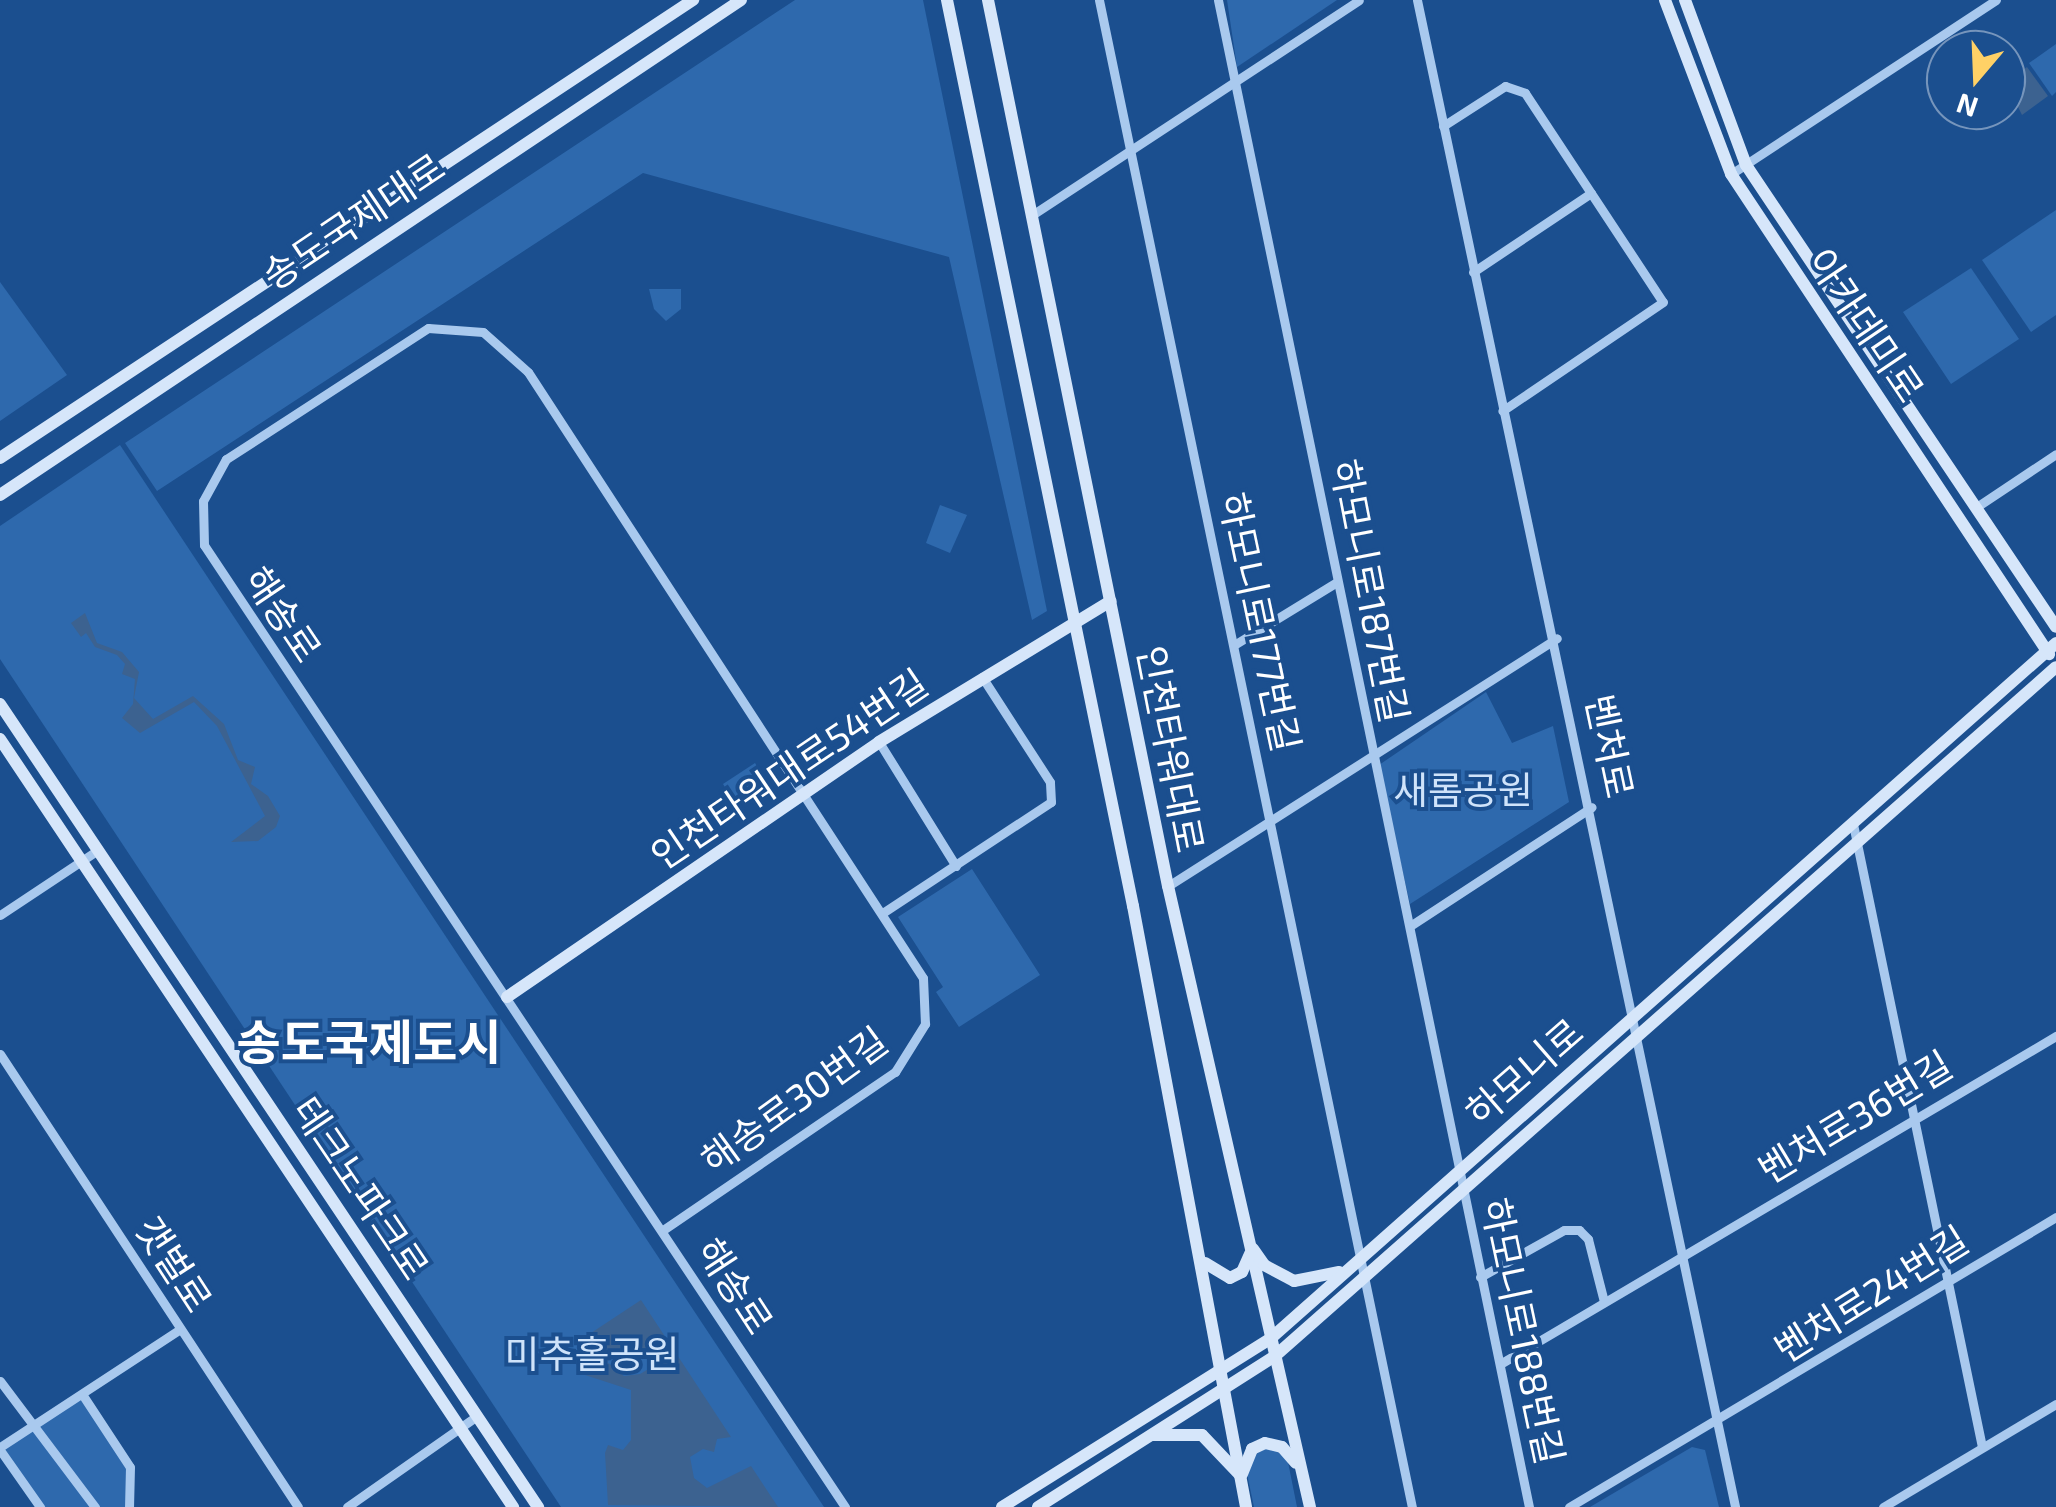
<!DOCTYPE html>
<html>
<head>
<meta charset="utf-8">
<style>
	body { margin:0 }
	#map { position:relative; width:2056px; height:1507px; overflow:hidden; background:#1b4f8f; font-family:"Exo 2","Noto Sans KR",sans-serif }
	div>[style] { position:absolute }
	.green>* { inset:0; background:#2e69ad }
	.water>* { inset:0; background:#3c6290 }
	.street>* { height:9px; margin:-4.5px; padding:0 4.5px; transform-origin:4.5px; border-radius:4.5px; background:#a9c9ee }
	.secondary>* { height:12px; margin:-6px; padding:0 6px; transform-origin:6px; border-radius:6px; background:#d6e6fa }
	span { translate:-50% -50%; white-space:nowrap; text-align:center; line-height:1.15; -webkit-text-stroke:8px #1b4f8f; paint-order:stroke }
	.street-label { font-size:38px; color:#fff }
	.park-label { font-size:38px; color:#cfe3fa }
	.district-label { font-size:48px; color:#fff; font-weight:700 }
	.north { position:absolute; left:1926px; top:30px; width:100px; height:100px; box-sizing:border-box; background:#1b4f8f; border:2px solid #7695bc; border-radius:50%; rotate:199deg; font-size:28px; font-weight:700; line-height:40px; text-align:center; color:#fff }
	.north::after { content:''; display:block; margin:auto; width:35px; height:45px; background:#ffd166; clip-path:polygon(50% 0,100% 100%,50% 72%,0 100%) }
</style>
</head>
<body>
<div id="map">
	<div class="green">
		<div style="clip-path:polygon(795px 0,923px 0,1047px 611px,1032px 620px,949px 257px,643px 173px,157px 491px,125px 443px)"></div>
		<div style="clip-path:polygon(1227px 0,1337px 0,1237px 67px)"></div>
		<div style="clip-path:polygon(2056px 44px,2056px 92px,2052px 96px,2029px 63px)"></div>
		<div style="clip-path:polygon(2056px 210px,2056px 315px,2031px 332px,1982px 260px)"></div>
		<div style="clip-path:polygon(1971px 268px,2019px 339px,1951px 384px,1903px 312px)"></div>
		<div style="clip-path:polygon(0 282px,67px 375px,0 421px)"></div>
		<div style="clip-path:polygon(649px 289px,681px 289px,681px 309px,666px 321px,654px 309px)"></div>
		<div style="clip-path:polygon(120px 445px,824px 1507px,561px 1507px,0 659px,0 526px)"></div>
		<div style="clip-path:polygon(940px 505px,967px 515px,950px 553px,926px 543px)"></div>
		<div style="clip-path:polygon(1486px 692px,1512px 743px,1553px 726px,1569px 802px,1410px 904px,1379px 765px)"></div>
		<div style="clip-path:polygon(755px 763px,768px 783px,736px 805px,723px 784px)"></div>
		<div style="clip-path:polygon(972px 869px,1040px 975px,959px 1027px,936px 992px,943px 987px,898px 917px)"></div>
		<div style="clip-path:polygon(82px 1394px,130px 1467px,129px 1507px,40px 1507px,0 1450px)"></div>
		<div style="clip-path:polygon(1692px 1447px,1705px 1450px,1719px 1507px,1590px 1507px)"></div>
		<div style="clip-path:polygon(1265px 1448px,1281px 1451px,1288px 1462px,1297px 1507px,1254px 1507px,1247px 1474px,1252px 1457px)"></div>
	</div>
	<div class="water">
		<div style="clip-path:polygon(2027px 67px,2048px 96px,2022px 115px,2006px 83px)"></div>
		<div style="clip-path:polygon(85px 613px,97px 643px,122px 652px,139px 672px,134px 698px,153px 719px,193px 696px,224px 724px,238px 760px,255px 767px,251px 784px,268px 796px,280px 816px,276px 827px,258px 841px,231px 842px,265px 816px,217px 726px,194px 702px,140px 733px,122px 718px,133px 704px,135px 679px,122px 674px,125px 664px,117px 655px,95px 647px,86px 633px,81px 637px,71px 623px)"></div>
		<div style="clip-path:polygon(evenodd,641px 1300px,731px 1437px,717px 1439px,714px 1452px,703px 1449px,690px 1457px,694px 1478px,707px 1488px,751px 1466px,778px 1507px,608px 1505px,605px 1453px,608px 1445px,623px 1450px,631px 1440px,631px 1390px,579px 1373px,603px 1357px,588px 1335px,641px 1300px,647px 1349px,650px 1368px,640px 1374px,624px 1376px,607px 1362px,621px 1350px,647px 1349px)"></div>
	</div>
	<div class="street">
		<div style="left:1099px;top:0;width:1539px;rotate:78.27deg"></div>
		<div style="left:1218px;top:0;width:1539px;rotate:78.34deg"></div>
		<div style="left:1417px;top:0;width:1540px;rotate:78.08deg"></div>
		<div style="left:1443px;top:126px;width:74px;rotate:-32.8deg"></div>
		<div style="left:1505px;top:86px;width:21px;rotate:19deg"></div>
		<div style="left:1525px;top:93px;width:250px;rotate:56.6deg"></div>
		<div style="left:1663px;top:302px;width:194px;rotate:145.9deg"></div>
		<div style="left:1731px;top:174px;width:317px;rotate:-33.3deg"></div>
		<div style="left:1032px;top:215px;width:391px;rotate:-33.3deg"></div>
		<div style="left:1473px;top:272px;width:142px;rotate:-33.8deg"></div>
		<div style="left:1975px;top:508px;width:97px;rotate:-33.7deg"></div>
		<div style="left:1234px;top:645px;width:119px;rotate:-31.5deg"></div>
		<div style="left:879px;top:742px;width:146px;rotate:58.2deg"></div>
		<div style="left:1853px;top:824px;width:636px;rotate:78.3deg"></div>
		<div style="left:1168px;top:886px;width:461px;rotate:-32.5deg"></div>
		<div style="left:884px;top:912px;width:200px;rotate:-33.4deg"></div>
		<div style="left:1051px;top:802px;width:20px;rotate:-93deg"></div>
		<div style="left:1050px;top:782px;width:125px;rotate:-122.9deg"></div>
		<div style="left:0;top:915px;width:118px;rotate:-33.6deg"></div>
		<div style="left:1410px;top:926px;width:217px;rotate:-33.2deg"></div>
		<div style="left:0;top:1054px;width:542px;rotate:56.66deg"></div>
		<div style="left:663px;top:1230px;width:281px;rotate:-34.3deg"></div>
		<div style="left:895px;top:1072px;width:57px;rotate:-58deg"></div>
		<div style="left:925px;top:1024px;width:46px;rotate:-92.5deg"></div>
		<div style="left:923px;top:978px;width:723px;rotate:-123.1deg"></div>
		<div style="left:528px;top:372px;width:60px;rotate:-138.4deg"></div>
		<div style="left:483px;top:332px;width:55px;rotate:-175.8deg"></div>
		<div style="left:428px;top:328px;width:241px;rotate:147deg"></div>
		<div style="left:226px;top:459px;width:48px;rotate:118.7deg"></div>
		<div style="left:203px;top:501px;width:44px;rotate:88.7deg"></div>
		<div style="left:204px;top:545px;width:1156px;rotate:56.32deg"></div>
		<div style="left:1480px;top:1277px;width:96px;rotate:-29.2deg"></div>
		<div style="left:1564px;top:1230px;width:15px"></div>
		<div style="left:1579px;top:1230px;width:13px;rotate:45deg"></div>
		<div style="left:1588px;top:1239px;width:65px;rotate:75.7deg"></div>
		<div style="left:1500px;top:1364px;width:646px;rotate:-30.54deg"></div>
		<div style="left:0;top:1381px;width:158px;rotate:53deg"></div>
		<div style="left:82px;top:1394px;width:87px;rotate:56.7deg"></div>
		<div style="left:130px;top:1467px;width:40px;rotate:91.4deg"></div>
		<div style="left:0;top:1447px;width:215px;rotate:-33.2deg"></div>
		<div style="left:0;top:1450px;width:70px;rotate:54.9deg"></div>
		<div style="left:347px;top:1507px;width:159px;rotate:-35deg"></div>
		<div style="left:1569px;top:1507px;width:567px;rotate:-30.77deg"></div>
		<div style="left:1883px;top:1507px;width:201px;rotate:-30.8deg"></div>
	</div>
	<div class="secondary">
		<div style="left:947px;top:0;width:925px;rotate:78.4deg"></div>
		<div style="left:1133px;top:906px;width:612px;rotate:79.35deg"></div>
		<div style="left:988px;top:0;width:904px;rotate:78.52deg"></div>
		<div style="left:1168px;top:886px;width:637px;rotate:77.12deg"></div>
		<div style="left:1665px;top:0;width:186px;rotate:69.2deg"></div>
		<div style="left:1731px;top:174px;width:576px;rotate:56.48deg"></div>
		<div style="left:1685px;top:0;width:176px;rotate:69.7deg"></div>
		<div style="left:1746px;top:165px;width:556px;rotate:56.14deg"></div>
		<div style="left:0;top:458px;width:831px;rotate:-33.46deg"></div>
		<div style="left:0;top:495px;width:891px;rotate:-33.74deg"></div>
		<div style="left:0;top:704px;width:967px;rotate:56.18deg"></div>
		<div style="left:0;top:739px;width:924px;rotate:56.26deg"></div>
		<div style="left:507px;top:997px;width:451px;rotate:-34.4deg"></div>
		<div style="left:879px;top:742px;width:271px;rotate:-31.3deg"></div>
		<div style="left:1253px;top:1249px;width:19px;rotate:55deg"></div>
		<div style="left:1264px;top:1265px;width:34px;rotate:28deg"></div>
		<div style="left:1294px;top:1281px;width:46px;rotate:-11.3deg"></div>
		<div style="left:1205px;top:1263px;width:29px;rotate:31deg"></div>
		<div style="left:1230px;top:1278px;width:13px;rotate:-27deg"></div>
		<div style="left:1242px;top:1272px;width:20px;rotate:-66deg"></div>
		<div style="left:1153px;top:1435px;width:49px"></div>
		<div style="left:1202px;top:1435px;width:54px;rotate:46.5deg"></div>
		<div style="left:1242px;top:1474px;width:27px;rotate:-68deg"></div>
		<div style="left:1252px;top:1449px;width:14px;rotate:-25deg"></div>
		<div style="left:1265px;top:1443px;width:17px;rotate:13deg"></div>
		<div style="left:1282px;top:1447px;width:21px;rotate:49deg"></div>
		<div style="left:1002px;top:1507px;width:316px;rotate:-32.1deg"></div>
		<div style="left:1270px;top:1339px;width:1050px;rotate:-41.52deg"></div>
		<div style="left:1038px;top:1507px;width:281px;rotate:-32.5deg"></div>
		<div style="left:1275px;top:1356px;width:1041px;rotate:-41.42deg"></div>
	</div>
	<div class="street-label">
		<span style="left:353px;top:221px;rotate:-34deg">송도국제대로</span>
		<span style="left:1866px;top:325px;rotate:56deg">아카데미로</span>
		<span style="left:1370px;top:591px;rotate:79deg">하모니로187번길</span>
		<span style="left:283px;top:614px;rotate:56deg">해송로</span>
		<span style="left:1260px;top:622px;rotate:78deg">하모니로177번길</span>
		<span style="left:1610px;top:746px;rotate:78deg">벤처로</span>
		<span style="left:1171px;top:749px;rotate:79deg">인천타워대로</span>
		<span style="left:789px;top:769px;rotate:-34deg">인천타워대로54번길</span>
		<span style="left:1524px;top:1072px;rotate:-41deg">하모니로</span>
		<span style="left:794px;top:1100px;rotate:-36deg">해송로30번길</span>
		<span style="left:1855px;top:1117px;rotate:-31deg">벤처로36번길</span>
		<span style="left:361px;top:1188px;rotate:56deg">테크노파크로</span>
		<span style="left:174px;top:1264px;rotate:57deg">갯벌로</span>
		<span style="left:735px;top:1286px;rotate:57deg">해송로</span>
		<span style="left:1871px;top:1294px;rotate:-32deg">벤처로24번길</span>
		<span style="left:1523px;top:1331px;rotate:78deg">하모니로188번길</span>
	</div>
	<div class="park-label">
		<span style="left:1463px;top:790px">새롬공원</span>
		<span style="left:592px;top:1354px">미추홀공원</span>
	</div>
	<div class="district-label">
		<span style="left:369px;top:1042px">송도국제도시</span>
	</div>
	<div class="north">N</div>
</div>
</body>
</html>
